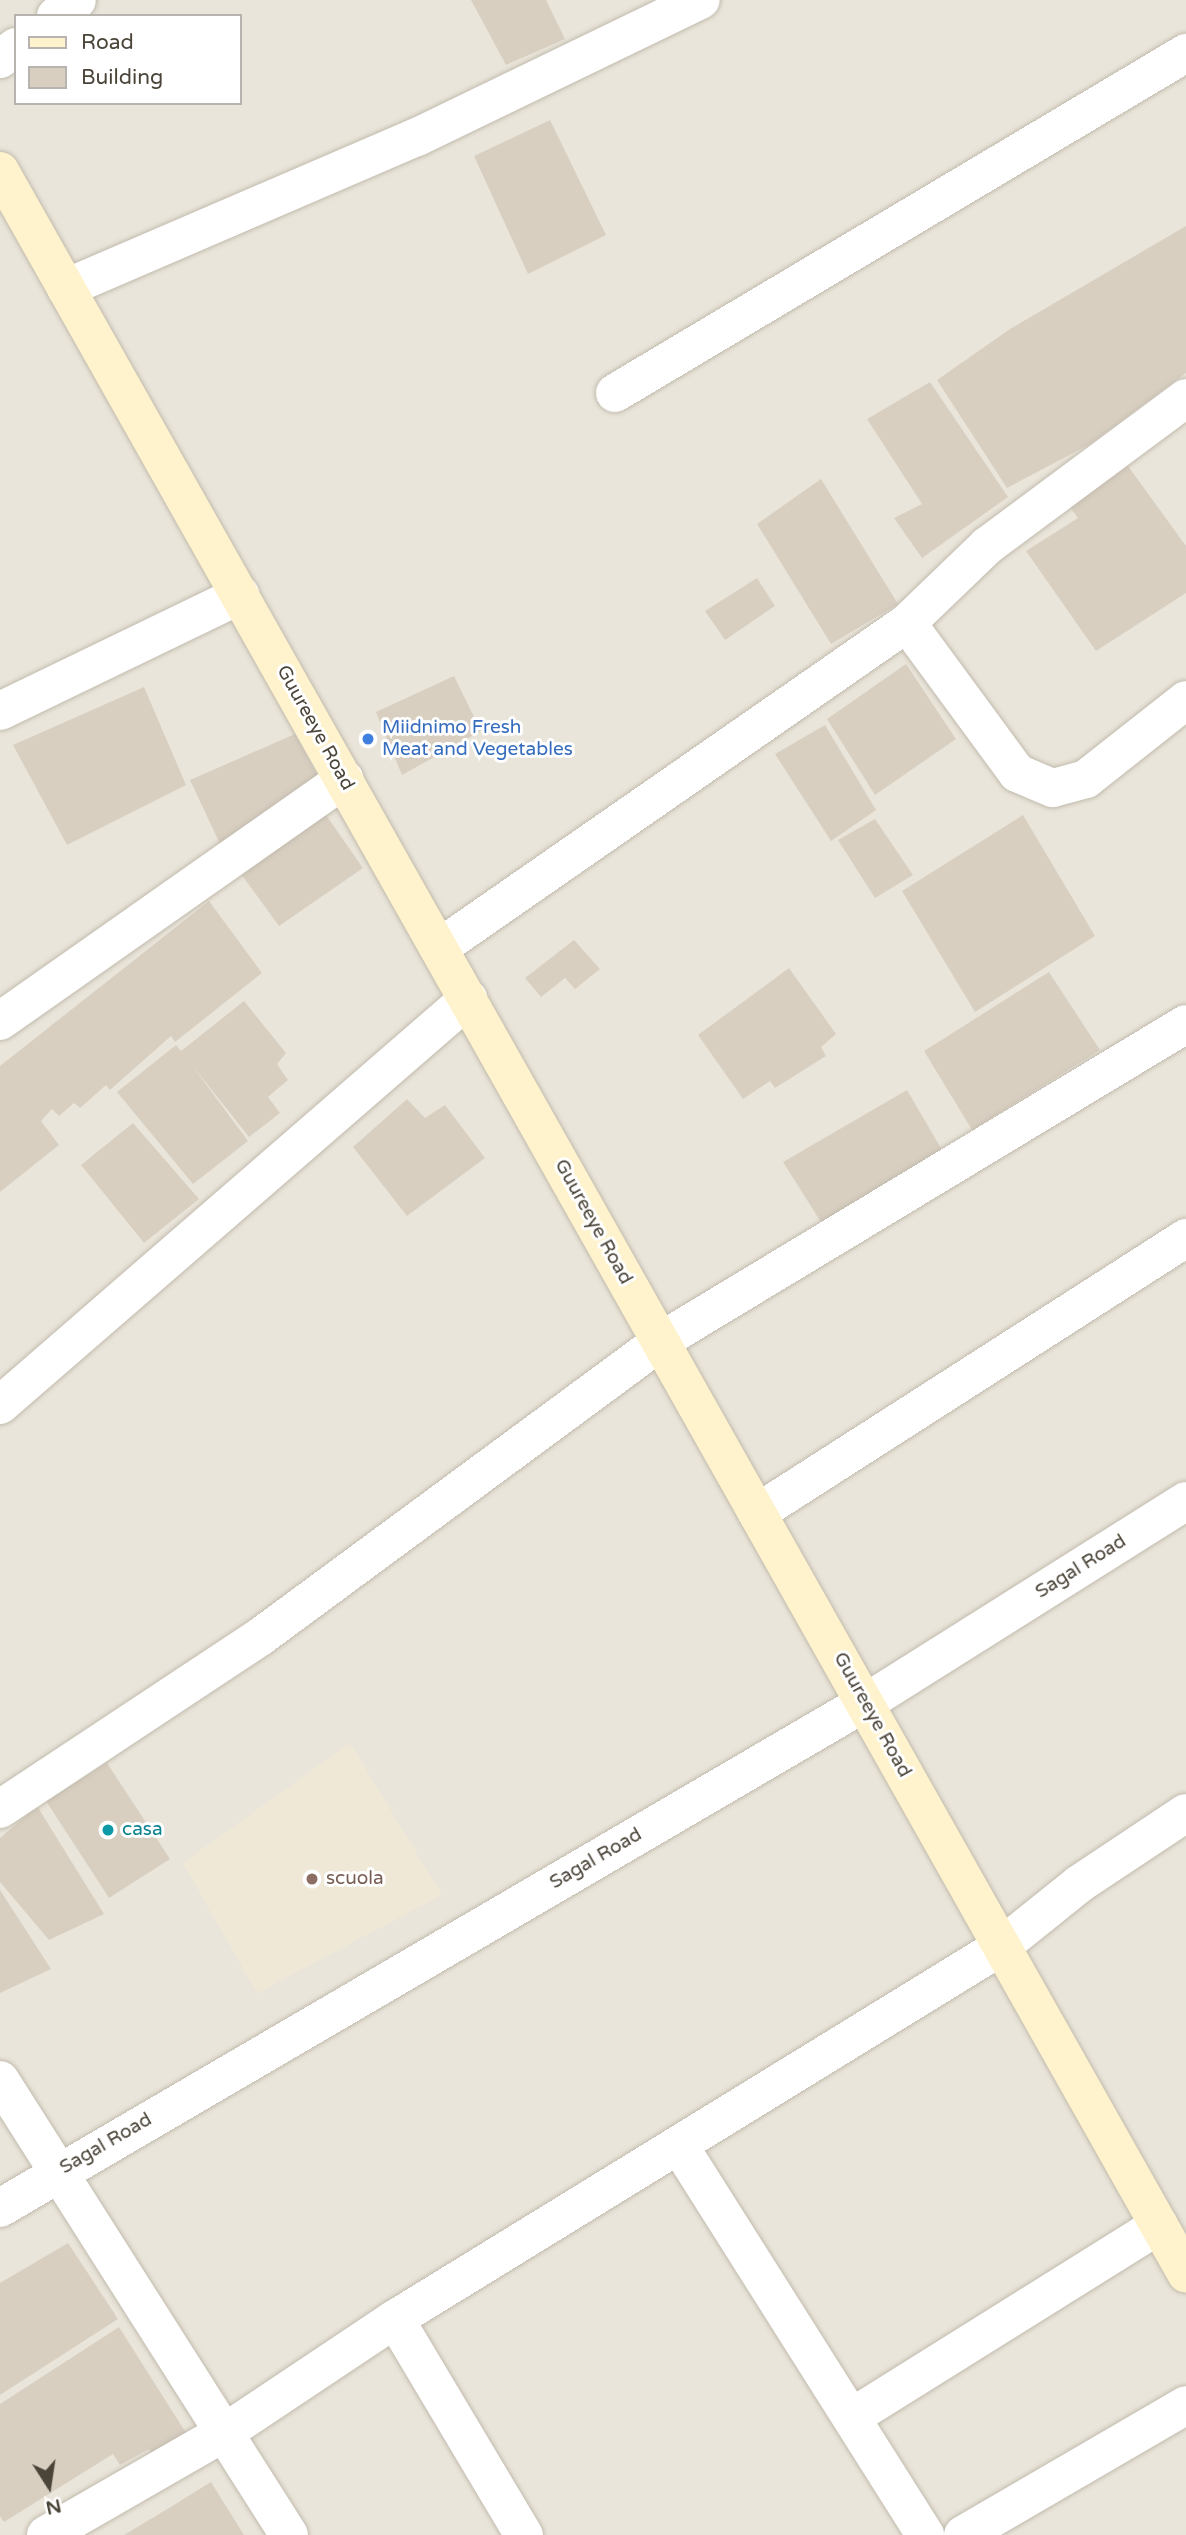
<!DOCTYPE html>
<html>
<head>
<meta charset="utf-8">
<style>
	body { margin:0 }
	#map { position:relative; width:1186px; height:2535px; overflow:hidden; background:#f6f3ec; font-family:"Varela Round",sans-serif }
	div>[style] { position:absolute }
	.residential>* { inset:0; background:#eae5da }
	.education>* { inset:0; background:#efe8d6 }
	.building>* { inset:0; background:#d8cfc1 }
	.roads { filter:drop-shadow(0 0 2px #c2bbae) drop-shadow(0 0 2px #c2bbae) }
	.street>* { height:38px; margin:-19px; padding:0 19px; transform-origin:19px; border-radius:19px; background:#fff }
	.secondary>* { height:38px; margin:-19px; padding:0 19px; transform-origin:19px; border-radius:19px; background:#fff3cd }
	.dots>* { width:19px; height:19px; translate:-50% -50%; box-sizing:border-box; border:4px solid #fff; border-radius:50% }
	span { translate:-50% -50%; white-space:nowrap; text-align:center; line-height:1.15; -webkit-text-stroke:6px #fff; paint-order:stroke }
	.street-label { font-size:19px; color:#4b4439 }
	.shop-label { font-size:19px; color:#366cbe }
	.left { translate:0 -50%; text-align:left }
	.culture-label { font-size:19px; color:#0d838f }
	.education-label { font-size:19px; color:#785e54 }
	.legend { position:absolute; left:14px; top:14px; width:228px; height:91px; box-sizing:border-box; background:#fff; border:2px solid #b7b4b0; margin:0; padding:9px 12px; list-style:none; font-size:21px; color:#4b4439 }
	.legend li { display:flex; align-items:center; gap:14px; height:35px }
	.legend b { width:35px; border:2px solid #b7b4b0 }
	.north { position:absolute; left:14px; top:2451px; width:70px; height:70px; -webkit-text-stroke:5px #fff; paint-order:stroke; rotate:168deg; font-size:19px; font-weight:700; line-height:28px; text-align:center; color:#4b4439 }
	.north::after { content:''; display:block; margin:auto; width:24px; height:32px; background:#4b4439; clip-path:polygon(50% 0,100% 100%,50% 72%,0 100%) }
</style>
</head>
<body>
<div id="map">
	<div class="residential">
		<div style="clip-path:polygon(evenodd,0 0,1186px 0,1186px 2535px,0 2535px,0 0,16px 16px,240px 16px,240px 103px,16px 103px,16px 16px)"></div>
	</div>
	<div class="education">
		<div style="clip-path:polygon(350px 1743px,442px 1895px,257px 1993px,183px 1863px)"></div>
	</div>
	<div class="building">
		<div style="clip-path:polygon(471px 0,546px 0,565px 39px,506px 65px)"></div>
		<div style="clip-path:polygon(550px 120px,606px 235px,528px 274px,474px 156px)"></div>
		<div style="clip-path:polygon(1186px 226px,1186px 373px,1090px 444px,1007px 488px,937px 380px,1010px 329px)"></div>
		<div style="clip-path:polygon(930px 382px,1008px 497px,922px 558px,894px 518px,922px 504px,867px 419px)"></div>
		<div style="clip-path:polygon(1128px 466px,1186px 546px,1186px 593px,1096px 651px,1026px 551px,1078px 518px,1070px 507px)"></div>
		<div style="clip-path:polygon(821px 479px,898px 604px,831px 644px,757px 524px)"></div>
		<div style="clip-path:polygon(757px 578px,775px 606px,725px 640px,705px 611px)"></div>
		<div style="clip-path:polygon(906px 664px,956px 739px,875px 795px,827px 719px)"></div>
		<div style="clip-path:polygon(454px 676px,481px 731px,402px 775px,376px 712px)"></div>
		<div style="clip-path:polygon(144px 687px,186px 785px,67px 845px,13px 745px)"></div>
		<div style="clip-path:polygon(825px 725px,876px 810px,831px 841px,775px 754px)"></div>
		<div style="clip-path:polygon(295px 734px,321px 783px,221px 846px,190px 780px)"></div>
		<div style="clip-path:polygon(326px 815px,363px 868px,279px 926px,241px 874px)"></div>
		<div style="clip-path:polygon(1023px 815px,1095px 936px,975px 1012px,902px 891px)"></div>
		<div style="clip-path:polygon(875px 819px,913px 875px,875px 898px,838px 840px)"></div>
		<div style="clip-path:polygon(209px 901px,262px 973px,175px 1042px,171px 1036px,110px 1090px,106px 1085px,80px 1108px,74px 1103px,59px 1116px,52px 1109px,41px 1121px,59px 1145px,0 1192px,0 1066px)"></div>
		<div style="clip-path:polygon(574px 940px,600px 969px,575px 989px,565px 978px,541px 997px,525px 978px)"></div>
		<div style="clip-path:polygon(789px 968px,836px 1034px,821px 1047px,826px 1056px,775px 1088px,770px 1081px,743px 1099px,698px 1035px)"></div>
		<div style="clip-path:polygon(1049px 972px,1100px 1050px,972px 1130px,924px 1051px)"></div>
		<div style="clip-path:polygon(244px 1001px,286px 1053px,277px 1064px,288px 1080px,268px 1097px,280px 1113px,249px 1137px,191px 1064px,248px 1141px,193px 1184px,117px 1092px,176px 1045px,181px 1051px)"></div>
		<div style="clip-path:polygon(907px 1090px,948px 1160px,826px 1230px,783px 1162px)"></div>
		<div style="clip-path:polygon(407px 1099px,425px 1118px,445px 1105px,485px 1158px,407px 1216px,353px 1147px)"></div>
		<div style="clip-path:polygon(133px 1123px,199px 1199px,144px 1243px,81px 1165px)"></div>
		<div style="clip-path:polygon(107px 1763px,170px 1859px,109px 1898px,46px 1801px)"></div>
		<div style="clip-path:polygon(37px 1806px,104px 1914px,49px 1940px,0 1882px,0 1838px)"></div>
		<div style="clip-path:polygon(0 1890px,51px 1969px,0 1993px)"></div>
		<div style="clip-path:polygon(68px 2243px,118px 2319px,0 2395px,0 2283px)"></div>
		<div style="clip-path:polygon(119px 2327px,188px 2436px,153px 2455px,149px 2449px,120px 2465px,113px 2454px,4px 2522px,0 2516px,0 2404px)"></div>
		<div style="clip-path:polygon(211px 2482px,244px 2535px,124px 2535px,169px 2508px)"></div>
	</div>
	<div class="roads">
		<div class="street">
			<div style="left:56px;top:16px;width:26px;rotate:-37deg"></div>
			<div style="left:0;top:59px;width:20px;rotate:-37deg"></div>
			<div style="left:66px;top:288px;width:382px;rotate:-23.3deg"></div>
			<div style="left:417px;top:137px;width:315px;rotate:-25.8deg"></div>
			<div style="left:615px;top:393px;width:665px;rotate:-30.77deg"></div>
			<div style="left:907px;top:623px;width:186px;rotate:53.7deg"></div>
			<div style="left:1017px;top:773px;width:39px;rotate:23deg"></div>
			<div style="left:1053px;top:788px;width:34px;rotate:-15deg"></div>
			<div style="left:1086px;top:779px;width:127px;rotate:-38.3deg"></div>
			<div style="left:0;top:711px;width:267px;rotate:-25.8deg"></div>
			<div style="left:439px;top:948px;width:570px;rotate:-34.78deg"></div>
			<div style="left:907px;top:623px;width:111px;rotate:-43.9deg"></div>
			<div style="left:987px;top:546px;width:248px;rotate:-36.6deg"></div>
			<div style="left:0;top:1021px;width:421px;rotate:-35.1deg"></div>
			<div style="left:0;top:1405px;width:620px;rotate:-40.94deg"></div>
			<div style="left:757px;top:1513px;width:510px;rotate:-32.66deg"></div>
			<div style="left:0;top:1809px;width:312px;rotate:-33.5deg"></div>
			<div style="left:260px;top:1637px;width:498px;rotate:-36.4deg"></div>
			<div style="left:661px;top:1341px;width:613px;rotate:-31.12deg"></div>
			<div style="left:0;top:2080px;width:539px;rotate:57.58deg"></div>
			<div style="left:680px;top:2147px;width:459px;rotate:57.7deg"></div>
			<div style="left:0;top:2208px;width:1017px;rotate:-30.3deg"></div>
			<div style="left:878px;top:1695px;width:364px;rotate:-32.2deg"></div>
			<div style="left:395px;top:2319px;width:252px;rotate:59.2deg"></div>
			<div style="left:852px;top:2417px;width:362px;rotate:-32deg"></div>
			<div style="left:46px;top:2535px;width:209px;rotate:-29.9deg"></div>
			<div style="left:227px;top:2431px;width:202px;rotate:-33.7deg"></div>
			<div style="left:395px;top:2319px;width:712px;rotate:-31.57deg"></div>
			<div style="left:1002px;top:1946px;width:99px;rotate:-38.8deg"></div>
			<div style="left:1079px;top:1884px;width:128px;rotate:-33.6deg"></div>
			<div style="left:963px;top:2535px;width:258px;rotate:-30.2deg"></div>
		</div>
		<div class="secondary">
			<div style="left:0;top:171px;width:2414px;rotate:60.57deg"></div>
		</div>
	</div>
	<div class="dots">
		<div style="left:368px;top:739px;background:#3f7fe0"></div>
		<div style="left:108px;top:1830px;background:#0f9aa8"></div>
		<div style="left:312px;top:1879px;background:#8d6e63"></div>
	</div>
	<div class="street-label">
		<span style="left:315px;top:728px;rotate:61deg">Guureeye Road</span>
		<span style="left:593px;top:1222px;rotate:61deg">Guureeye Road</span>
		<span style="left:1081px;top:1567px;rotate:-32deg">Sagal Road</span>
		<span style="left:872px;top:1715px;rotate:61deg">Guureeye Road</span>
		<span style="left:596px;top:1859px;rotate:-30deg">Sagal Road</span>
		<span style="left:106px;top:2144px;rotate:-30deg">Sagal Road</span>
	</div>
	<div class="shop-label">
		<span class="left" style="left:382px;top:739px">Miidnimo Fresh<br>Meat and Vegetables</span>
	</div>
	<div class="culture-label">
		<span class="left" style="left:122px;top:1830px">casa</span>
	</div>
	<div class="education-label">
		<span class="left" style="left:326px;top:1879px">scuola</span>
	</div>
	<ul class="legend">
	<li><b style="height:9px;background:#fff3cd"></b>Road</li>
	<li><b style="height:19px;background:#d8cfc1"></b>Building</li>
	</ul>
	<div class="north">N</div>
</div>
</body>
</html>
